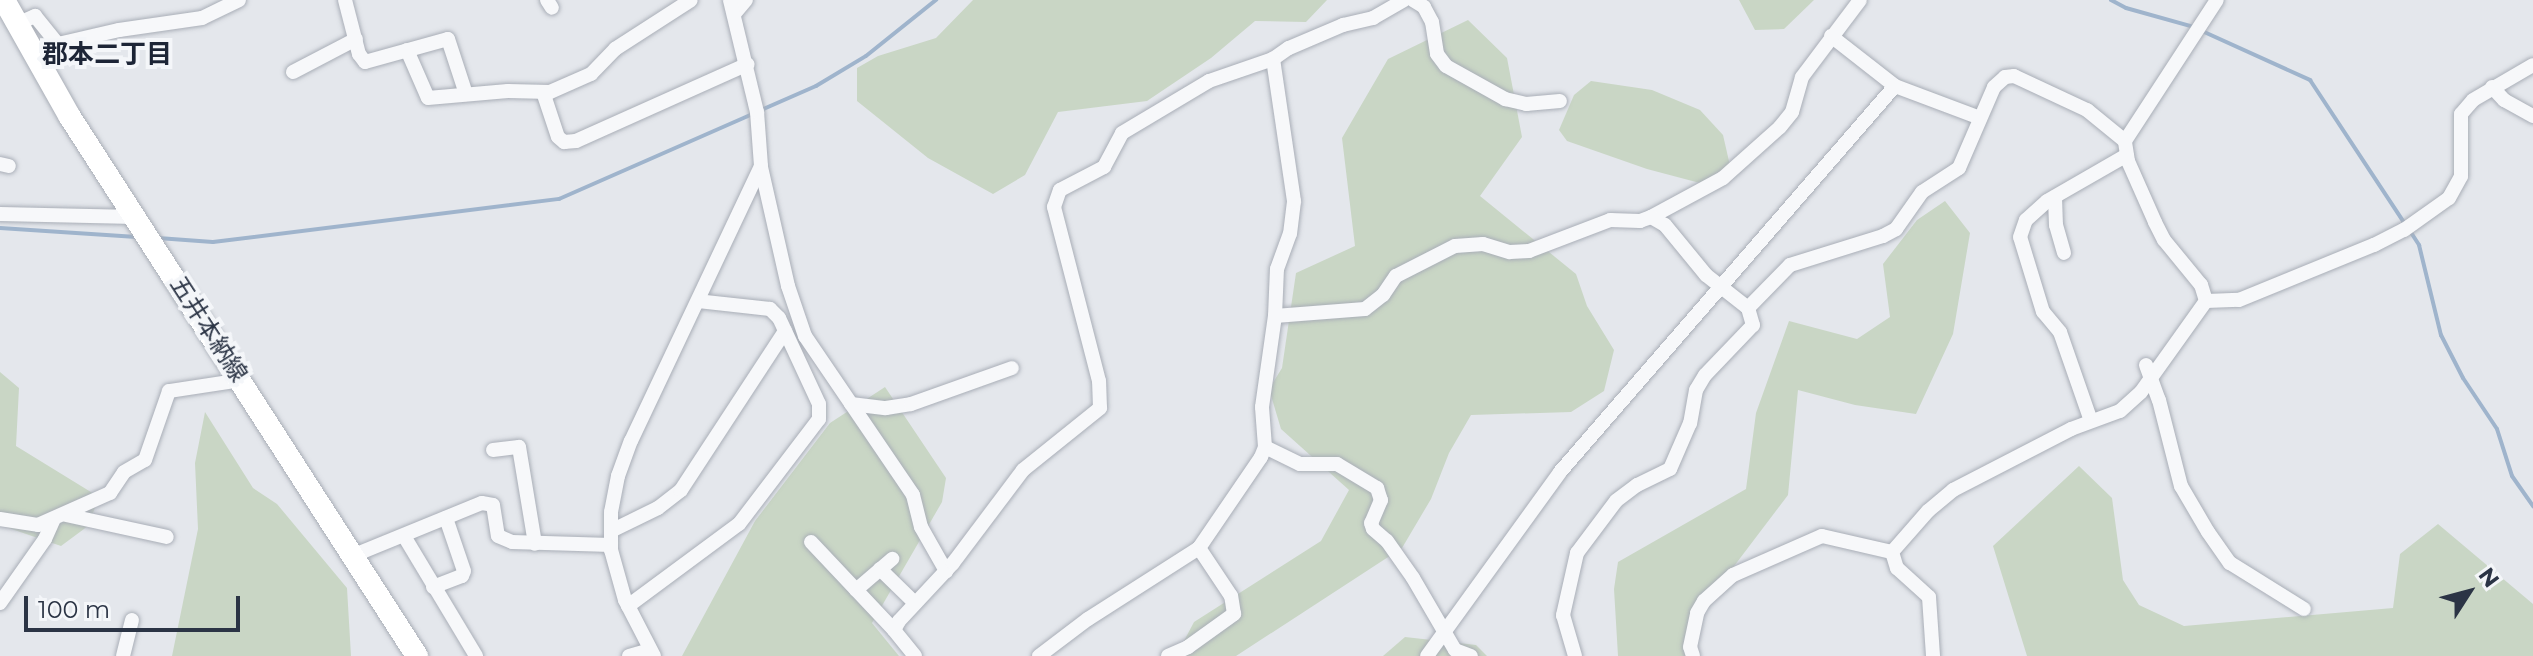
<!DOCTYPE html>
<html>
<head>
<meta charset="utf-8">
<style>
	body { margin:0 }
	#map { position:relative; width:2533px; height:656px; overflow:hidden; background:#e4e7ec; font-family:Montserrat,"Noto Sans JP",sans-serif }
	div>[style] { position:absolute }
	.green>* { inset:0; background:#c9d6c5 }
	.stream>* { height:4px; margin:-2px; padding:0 2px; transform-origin:2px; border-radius:2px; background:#9fb4cc }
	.roads { filter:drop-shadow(0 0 2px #a9aeb7) drop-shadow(0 0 2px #a9aeb7) }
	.street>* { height:14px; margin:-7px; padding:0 7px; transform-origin:7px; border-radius:7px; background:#f7f8fa }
	.primary>* { height:22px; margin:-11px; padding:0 11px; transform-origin:11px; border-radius:11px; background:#fff }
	span { translate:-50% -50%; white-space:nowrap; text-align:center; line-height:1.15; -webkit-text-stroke:8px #f4f6f9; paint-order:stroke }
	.street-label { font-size:24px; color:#2b3445 }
	.neighbourhood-label { font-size:26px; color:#1d2536; font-weight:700 }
	.north { position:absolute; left:2429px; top:552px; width:80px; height:80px; -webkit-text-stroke:6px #f4f6f9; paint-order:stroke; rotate:54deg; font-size:22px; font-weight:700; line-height:32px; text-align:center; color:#2b3445 }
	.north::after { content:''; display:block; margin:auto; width:28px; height:36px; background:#2b3445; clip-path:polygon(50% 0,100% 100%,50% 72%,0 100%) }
	.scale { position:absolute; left:24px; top:596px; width:216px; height:36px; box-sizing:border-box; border:4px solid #2b3445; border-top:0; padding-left:10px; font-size:24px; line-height:28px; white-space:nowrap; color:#2b3445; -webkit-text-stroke:6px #f4f6f9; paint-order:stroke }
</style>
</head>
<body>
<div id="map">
	<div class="green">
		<div style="clip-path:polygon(973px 0,1327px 0,1306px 22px,1255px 21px,1211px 58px,1147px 101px,1058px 112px,1025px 175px,993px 194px,928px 158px,857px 101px,857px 68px,878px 56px,936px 38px)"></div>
		<div style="clip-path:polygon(1739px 0,1814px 0,1784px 29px,1755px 30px)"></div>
		<div style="clip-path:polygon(1468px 20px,1507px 58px,1522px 137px,1480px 196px,1576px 274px,1587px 306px,1614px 350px,1604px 391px,1571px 412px,1471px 415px,1449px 453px,1431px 499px,1402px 548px,1236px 656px,1176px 656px,1194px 622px,1321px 541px,1349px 490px,1281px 429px,1269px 389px,1282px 368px,1296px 273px,1355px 246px,1342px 138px,1388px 59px)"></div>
		<div style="clip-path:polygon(1591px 81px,1652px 90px,1700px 110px,1723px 135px,1731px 170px,1715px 187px,1647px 169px,1567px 141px,1559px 130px,1574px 95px)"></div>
		<div style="clip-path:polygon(1945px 201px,1970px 233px,1953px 334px,1916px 414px,1855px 405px,1798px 390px,1788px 495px,1719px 586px,1688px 644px,1689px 656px,1618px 656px,1614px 589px,1618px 562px,1746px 489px,1756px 413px,1789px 321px,1857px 339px,1890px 317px,1883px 264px,1917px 220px)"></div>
		<div style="clip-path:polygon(0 372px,19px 388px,16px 446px,99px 497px,88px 526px,61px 546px,0 525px)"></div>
		<div style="clip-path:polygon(885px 387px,946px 478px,942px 502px,872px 623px,899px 656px,682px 656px,755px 521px,830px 423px)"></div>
		<div style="clip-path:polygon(205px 412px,253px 488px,277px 504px,347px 588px,351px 656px,172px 656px,198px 529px,195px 463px)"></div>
		<div style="clip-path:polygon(2079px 466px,2112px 498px,2123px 580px,2139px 605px,2184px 626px,2393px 608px,2400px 554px,2438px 524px,2533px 604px,2533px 656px,2027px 656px,1993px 546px)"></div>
		<div style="clip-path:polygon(1405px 637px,1476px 645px,1487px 656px,1383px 656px)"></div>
	</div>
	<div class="stream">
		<div style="left:2111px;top:0;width:17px;rotate:28deg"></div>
		<div style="left:2126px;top:8px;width:71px;rotate:15.6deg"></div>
		<div style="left:2202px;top:31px;width:119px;rotate:24.4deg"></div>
		<div style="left:2310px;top:80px;width:173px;rotate:56.6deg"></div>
		<div style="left:761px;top:110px;width:60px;rotate:-23.6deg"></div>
		<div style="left:816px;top:86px;width:58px;rotate:-31deg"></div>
		<div style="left:866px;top:56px;width:90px;rotate:-38.7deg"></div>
		<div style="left:0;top:228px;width:137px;rotate:3.8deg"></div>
		<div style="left:2410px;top:231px;width:17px;rotate:57deg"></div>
		<div style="left:2419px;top:245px;width:93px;rotate:76.3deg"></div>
		<div style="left:2441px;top:335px;width:48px;rotate:62.9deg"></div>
		<div style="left:2463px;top:378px;width:61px;rotate:56.3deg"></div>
		<div style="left:2497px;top:429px;width:49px;rotate:72.3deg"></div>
		<div style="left:2512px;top:476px;width:37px;rotate:55deg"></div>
		<div style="left:158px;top:238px;width:55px;rotate:4.2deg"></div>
		<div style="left:213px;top:242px;width:349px;rotate:-7.1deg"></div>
		<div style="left:559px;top:199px;width:212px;rotate:-23.7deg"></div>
	</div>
	<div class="roads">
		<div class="street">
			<div style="left:345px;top:0;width:56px;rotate:75.5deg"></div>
			<div style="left:359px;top:54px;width:10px;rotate:53deg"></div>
			<div style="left:365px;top:62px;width:86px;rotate:-15.5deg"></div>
			<div style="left:448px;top:39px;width:58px;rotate:71.9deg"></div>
			<div style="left:547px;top:0;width:9px;rotate:58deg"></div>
			<div style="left:1413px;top:0;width:13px;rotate:32deg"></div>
			<div style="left:1424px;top:7px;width:17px;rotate:62deg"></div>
			<div style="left:1432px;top:22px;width:32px;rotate:81deg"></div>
			<div style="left:1437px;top:54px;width:15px;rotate:53deg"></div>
			<div style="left:1446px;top:66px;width:68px;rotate:29.2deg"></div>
			<div style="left:1505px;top:99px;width:22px;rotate:13deg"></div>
			<div style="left:1526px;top:104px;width:34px;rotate:-5deg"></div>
			<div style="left:735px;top:13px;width:17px;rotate:-50deg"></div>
			<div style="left:17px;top:24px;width:20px;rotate:-24deg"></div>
			<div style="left:35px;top:16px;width:36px;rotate:51deg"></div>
			<div style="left:58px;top:44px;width:63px;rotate:-12.9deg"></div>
			<div style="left:119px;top:30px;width:84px;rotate:-8.2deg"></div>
			<div style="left:202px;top:18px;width:41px;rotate:-25.9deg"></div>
			<div style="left:1831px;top:36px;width:81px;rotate:38deg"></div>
			<div style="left:1895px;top:86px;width:91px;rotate:20.6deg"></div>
			<div style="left:407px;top:50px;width:52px;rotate:66.4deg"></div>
			<div style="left:428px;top:98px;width:80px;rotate:-5deg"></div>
			<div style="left:508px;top:91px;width:42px;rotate:1.4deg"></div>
			<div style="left:550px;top:92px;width:45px;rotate:-23.7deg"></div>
			<div style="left:591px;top:74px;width:35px;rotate:-46deg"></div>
			<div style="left:615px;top:49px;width:90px;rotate:-32.8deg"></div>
			<div style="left:293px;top:72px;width:71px;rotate:-27.6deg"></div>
			<div style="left:2492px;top:87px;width:18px;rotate:47deg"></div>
			<div style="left:2504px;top:100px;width:33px;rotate:29deg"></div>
			<div style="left:543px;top:92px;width:47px;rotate:71.6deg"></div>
			<div style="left:558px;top:137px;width:8px;rotate:40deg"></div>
			<div style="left:564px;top:142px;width:12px;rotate:-5deg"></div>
			<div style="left:576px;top:141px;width:188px;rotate:-24.1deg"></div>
			<div style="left:0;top:164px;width:9px;rotate:13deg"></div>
			<div style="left:761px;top:167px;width:122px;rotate:77.2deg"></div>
			<div style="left:788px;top:286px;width:53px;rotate:71.2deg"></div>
			<div style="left:805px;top:336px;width:192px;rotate:55.8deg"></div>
			<div style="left:913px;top:495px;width:33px;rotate:76deg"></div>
			<div style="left:921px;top:527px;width:51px;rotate:60.4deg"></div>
			<div style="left:2055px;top:197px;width:28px;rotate:88deg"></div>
			<div style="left:2056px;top:225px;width:29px;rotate:74deg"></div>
			<div style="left:0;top:214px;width:135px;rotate:1.3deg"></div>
			<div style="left:1651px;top:217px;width:82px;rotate:-28.4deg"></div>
			<div style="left:1723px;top:178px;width:76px;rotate:-41.8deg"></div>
			<div style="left:1780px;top:127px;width:19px;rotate:-51deg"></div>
			<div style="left:1792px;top:112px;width:36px;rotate:-74deg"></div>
			<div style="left:1802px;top:77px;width:96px;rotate:-53deg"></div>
			<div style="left:2206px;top:301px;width:17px;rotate:-107deg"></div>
			<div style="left:2201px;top:285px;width:58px;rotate:-129.4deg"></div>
			<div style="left:2164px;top:240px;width:20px;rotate:-117deg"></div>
			<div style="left:2155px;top:222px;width:67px;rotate:-113.9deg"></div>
			<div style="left:2128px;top:161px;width:20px;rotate:-99deg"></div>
			<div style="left:2125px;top:141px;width:168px;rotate:-56.9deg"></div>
			<div style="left:1748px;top:308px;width:60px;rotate:-45.7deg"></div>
			<div style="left:1790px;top:265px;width:97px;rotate:-17.3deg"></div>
			<div style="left:1883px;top:236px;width:15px;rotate:-28deg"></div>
			<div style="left:1896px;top:229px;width:45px;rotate:-54.9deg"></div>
			<div style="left:1922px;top:192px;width:44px;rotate:-33deg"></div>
			<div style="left:1959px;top:168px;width:88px;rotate:-66.6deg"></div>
			<div style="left:1994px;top:87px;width:15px;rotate:-42deg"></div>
			<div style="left:2005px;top:77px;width:9px;rotate:-6deg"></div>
			<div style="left:2014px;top:76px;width:81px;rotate:25deg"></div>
			<div style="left:2087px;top:110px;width:49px;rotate:39.2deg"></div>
			<div style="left:1275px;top:316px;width:90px;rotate:-4.4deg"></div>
			<div style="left:1365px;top:309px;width:23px;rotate:-38deg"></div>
			<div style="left:1383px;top:295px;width:23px;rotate:-56deg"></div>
			<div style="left:1396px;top:276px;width:66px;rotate:-27deg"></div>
			<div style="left:1455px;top:246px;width:28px;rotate:-4deg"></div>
			<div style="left:1483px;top:244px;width:28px;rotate:17deg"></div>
			<div style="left:1510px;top:252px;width:19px;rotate:-3deg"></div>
			<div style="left:1529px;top:251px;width:87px;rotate:-20.9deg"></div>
			<div style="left:1610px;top:220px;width:30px;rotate:2deg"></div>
			<div style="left:1640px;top:221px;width:12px;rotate:-20deg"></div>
			<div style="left:1651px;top:217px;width:16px;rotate:30deg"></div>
			<div style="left:1665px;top:225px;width:65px;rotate:50.6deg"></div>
			<div style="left:1706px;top:275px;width:53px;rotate:38.2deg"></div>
			<div style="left:1748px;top:308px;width:18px;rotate:74deg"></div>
			<div style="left:1753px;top:325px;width:69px;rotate:133.8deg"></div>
			<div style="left:1705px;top:375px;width:17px;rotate:121deg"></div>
			<div style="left:1696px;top:390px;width:34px;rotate:100deg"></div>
			<div style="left:1690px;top:423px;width:50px;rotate:113.5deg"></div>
			<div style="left:1670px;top:469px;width:37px;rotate:154deg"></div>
			<div style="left:1637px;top:485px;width:26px;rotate:143deg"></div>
			<div style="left:1616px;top:501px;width:65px;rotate:126.9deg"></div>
			<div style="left:1577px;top:553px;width:64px;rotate:102.7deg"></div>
			<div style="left:1563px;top:615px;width:43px;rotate:73.7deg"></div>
			<div style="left:2146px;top:365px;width:37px;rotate:70deg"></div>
			<div style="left:2159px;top:400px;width:89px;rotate:75.7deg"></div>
			<div style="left:2181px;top:486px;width:53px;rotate:59.6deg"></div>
			<div style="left:2208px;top:532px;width:38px;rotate:55deg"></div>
			<div style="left:2230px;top:563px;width:87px;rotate:31.9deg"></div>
			<div style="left:851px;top:404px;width:35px;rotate:7deg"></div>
			<div style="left:886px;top:408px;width:25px;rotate:-9deg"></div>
			<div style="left:911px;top:404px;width:107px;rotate:-19.6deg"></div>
			<div style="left:2091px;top:421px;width:94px;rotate:-109.2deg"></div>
			<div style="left:2060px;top:332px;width:26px;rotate:-130deg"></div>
			<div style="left:2043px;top:312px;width:78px;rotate:-107deg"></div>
			<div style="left:2020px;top:237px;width:18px;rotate:-71deg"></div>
			<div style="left:2026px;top:220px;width:28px;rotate:-42deg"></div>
			<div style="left:2047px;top:201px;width:92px;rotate:-29.9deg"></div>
			<div style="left:1265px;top:447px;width:39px;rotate:26deg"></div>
			<div style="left:1300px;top:464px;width:37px"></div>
			<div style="left:1337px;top:464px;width:47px;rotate:31deg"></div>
			<div style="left:1377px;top:488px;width:13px;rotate:72deg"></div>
			<div style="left:1381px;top:500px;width:25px;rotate:113deg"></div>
			<div style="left:1371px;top:523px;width:6px;rotate:72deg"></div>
			<div style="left:1373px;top:529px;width:18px;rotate:41deg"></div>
			<div style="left:1387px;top:541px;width:45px;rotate:54.9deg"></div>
			<div style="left:1413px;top:578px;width:83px;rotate:59.7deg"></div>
			<div style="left:1455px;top:650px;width:17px;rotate:21deg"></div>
			<div style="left:493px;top:450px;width:26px;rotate:-7deg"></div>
			<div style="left:519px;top:447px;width:98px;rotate:80.6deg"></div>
			<div style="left:66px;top:515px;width:103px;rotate:12.3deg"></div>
			<div style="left:0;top:519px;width:38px;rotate:9deg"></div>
			<div style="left:38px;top:525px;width:79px;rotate:-24deg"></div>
			<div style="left:110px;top:493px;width:25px;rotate:-56deg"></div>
			<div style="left:124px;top:472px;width:24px;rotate:-30deg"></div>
			<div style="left:145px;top:460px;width:73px;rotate:-70.8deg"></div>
			<div style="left:169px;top:391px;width:74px;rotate:-8.6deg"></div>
			<div style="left:611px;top:531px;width:52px;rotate:-26.1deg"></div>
			<div style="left:658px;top:508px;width:29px;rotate:-38deg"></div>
			<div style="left:681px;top:490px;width:190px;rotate:-56.8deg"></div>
			<div style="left:404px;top:536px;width:140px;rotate:59deg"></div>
			<div style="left:811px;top:542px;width:121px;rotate:46.7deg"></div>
			<div style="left:1892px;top:552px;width:55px;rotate:-48.7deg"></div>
			<div style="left:1928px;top:511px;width:33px;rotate:-40deg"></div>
			<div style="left:1953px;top:490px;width:133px;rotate:-27.3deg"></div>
			<div style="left:2071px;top:429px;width:52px;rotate:-20.2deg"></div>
			<div style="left:2120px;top:411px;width:28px;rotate:-42deg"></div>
			<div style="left:2141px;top:392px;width:112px;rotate:-54.5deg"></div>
			<div style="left:2206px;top:301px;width:33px;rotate:-2deg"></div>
			<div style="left:2239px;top:300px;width:146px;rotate:-22.2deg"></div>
			<div style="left:2374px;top:245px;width:34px;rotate:-27deg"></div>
			<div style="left:2404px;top:230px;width:55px;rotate:-35.4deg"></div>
			<div style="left:2449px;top:198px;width:25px;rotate:-61deg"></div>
			<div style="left:2461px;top:176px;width:62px;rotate:-90deg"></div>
			<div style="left:2461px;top:114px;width:18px;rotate:-49deg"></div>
			<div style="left:2473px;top:100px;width:69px;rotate:-30.3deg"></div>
			<div style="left:1892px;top:552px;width:17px;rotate:73deg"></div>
			<div style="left:1897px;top:568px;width:43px;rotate:42.2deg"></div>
			<div style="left:1929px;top:597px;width:59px;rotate:86.1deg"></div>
			<div style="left:352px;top:556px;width:140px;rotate:-22.2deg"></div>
			<div style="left:482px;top:503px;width:11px;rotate:10deg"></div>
			<div style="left:493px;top:505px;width:31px;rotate:81deg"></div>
			<div style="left:498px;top:536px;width:15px;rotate:23deg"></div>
			<div style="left:512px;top:542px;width:99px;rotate:1.7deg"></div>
			<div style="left:880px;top:569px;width:49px;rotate:44.2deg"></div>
			<div style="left:433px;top:587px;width:31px;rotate:-21deg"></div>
			<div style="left:462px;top:576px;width:5px;rotate:-68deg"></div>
			<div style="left:464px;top:571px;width:56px;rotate:-108.8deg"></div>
			<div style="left:856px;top:590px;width:48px;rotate:-40.7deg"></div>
			<div style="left:0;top:603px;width:78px;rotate:-54.9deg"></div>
			<div style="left:45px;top:539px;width:22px;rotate:-66deg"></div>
			<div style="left:628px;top:606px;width:138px;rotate:-36.5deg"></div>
			<div style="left:739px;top:524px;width:132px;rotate:-52.7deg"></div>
			<div style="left:819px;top:419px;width:15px;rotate:-90deg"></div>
			<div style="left:819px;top:404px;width:95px;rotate:-114.9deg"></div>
			<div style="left:779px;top:318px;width:13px;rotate:-135deg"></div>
			<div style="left:770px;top:309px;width:72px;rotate:-173.7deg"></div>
			<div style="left:123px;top:656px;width:37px;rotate:-76deg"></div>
			<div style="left:629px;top:656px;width:22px;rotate:-16deg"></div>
			<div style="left:654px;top:656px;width:63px;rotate:-117.4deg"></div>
			<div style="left:625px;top:600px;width:52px;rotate:-105.6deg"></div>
			<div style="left:611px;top:550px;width:38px;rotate:-90deg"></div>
			<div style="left:611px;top:512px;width:37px;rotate:-79deg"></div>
			<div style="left:618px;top:476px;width:37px;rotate:-70deg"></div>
			<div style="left:631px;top:441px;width:304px;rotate:-64.7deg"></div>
			<div style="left:761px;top:166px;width:54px;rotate:-94.2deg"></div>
			<div style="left:757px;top:112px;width:115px;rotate:-103.6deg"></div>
			<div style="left:915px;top:656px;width:33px;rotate:-129deg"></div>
			<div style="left:894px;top:630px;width:10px;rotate:-61deg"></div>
			<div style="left:899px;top:621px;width:79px;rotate:-47deg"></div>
			<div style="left:953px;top:563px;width:116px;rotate:-53deg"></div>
			<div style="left:1023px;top:470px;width:99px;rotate:-38.8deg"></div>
			<div style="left:1100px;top:408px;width:27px;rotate:-92deg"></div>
			<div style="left:1099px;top:381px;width:180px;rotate:-104.5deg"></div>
			<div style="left:1054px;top:207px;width:18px;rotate:-71deg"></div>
			<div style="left:1060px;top:190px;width:50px;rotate:-27.6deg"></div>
			<div style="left:1104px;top:167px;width:38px;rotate:-62deg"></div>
			<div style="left:1122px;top:133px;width:101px;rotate:-30.9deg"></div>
			<div style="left:1209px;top:81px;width:68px;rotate:-19deg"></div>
			<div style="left:1273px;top:59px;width:19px;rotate:-35deg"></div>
			<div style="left:1289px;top:48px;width:59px;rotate:-23.1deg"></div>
			<div style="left:1343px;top:25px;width:31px;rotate:-13deg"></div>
			<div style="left:1373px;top:18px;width:36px;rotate:-30deg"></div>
			<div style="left:1039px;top:656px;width:61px;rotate:-37.1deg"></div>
			<div style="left:1088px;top:619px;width:132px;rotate:-32.6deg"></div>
			<div style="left:1199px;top:548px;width:110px;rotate:-55.7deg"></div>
			<div style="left:1261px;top:457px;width:11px;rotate:-68deg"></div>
			<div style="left:1265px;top:447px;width:40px;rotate:-94.3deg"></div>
			<div style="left:1262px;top:407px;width:92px;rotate:-81.9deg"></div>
			<div style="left:1275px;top:316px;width:47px;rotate:-87.6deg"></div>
			<div style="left:1277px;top:269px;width:37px;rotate:-70deg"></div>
			<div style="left:1290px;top:234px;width:33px;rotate:-83deg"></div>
			<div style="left:1294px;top:201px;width:144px;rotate:-98.4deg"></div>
			<div style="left:1168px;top:656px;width:22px;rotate:-24deg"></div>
			<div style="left:1188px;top:647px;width:57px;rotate:-35.7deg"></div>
			<div style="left:1234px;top:614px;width:18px;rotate:-99deg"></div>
			<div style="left:1231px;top:596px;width:58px;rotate:-123.7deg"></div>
			<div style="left:1427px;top:656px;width:227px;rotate:-54.1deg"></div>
			<div style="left:1560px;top:472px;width:511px;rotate:-49.05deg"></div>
			<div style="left:1693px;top:656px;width:9px;rotate:-108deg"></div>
			<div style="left:1690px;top:647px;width:35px;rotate:-78deg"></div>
			<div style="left:1697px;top:613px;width:14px;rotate:-60deg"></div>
			<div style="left:1704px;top:601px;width:39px;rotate:-42deg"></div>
			<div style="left:1733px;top:575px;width:97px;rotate:-23.7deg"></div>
			<div style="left:1822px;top:536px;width:72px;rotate:12.9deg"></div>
		</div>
		<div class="primary">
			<div style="left:4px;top:0;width:134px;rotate:60.6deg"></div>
			<div style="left:70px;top:117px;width:641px;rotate:57.23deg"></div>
		</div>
	</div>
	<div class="street-label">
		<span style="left:209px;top:329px;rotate:57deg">五井本納線</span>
	</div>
	<div class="neighbourhood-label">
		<span style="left:107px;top:55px">郡本二丁目</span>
	</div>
	<div class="north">N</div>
	<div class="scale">100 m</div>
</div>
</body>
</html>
